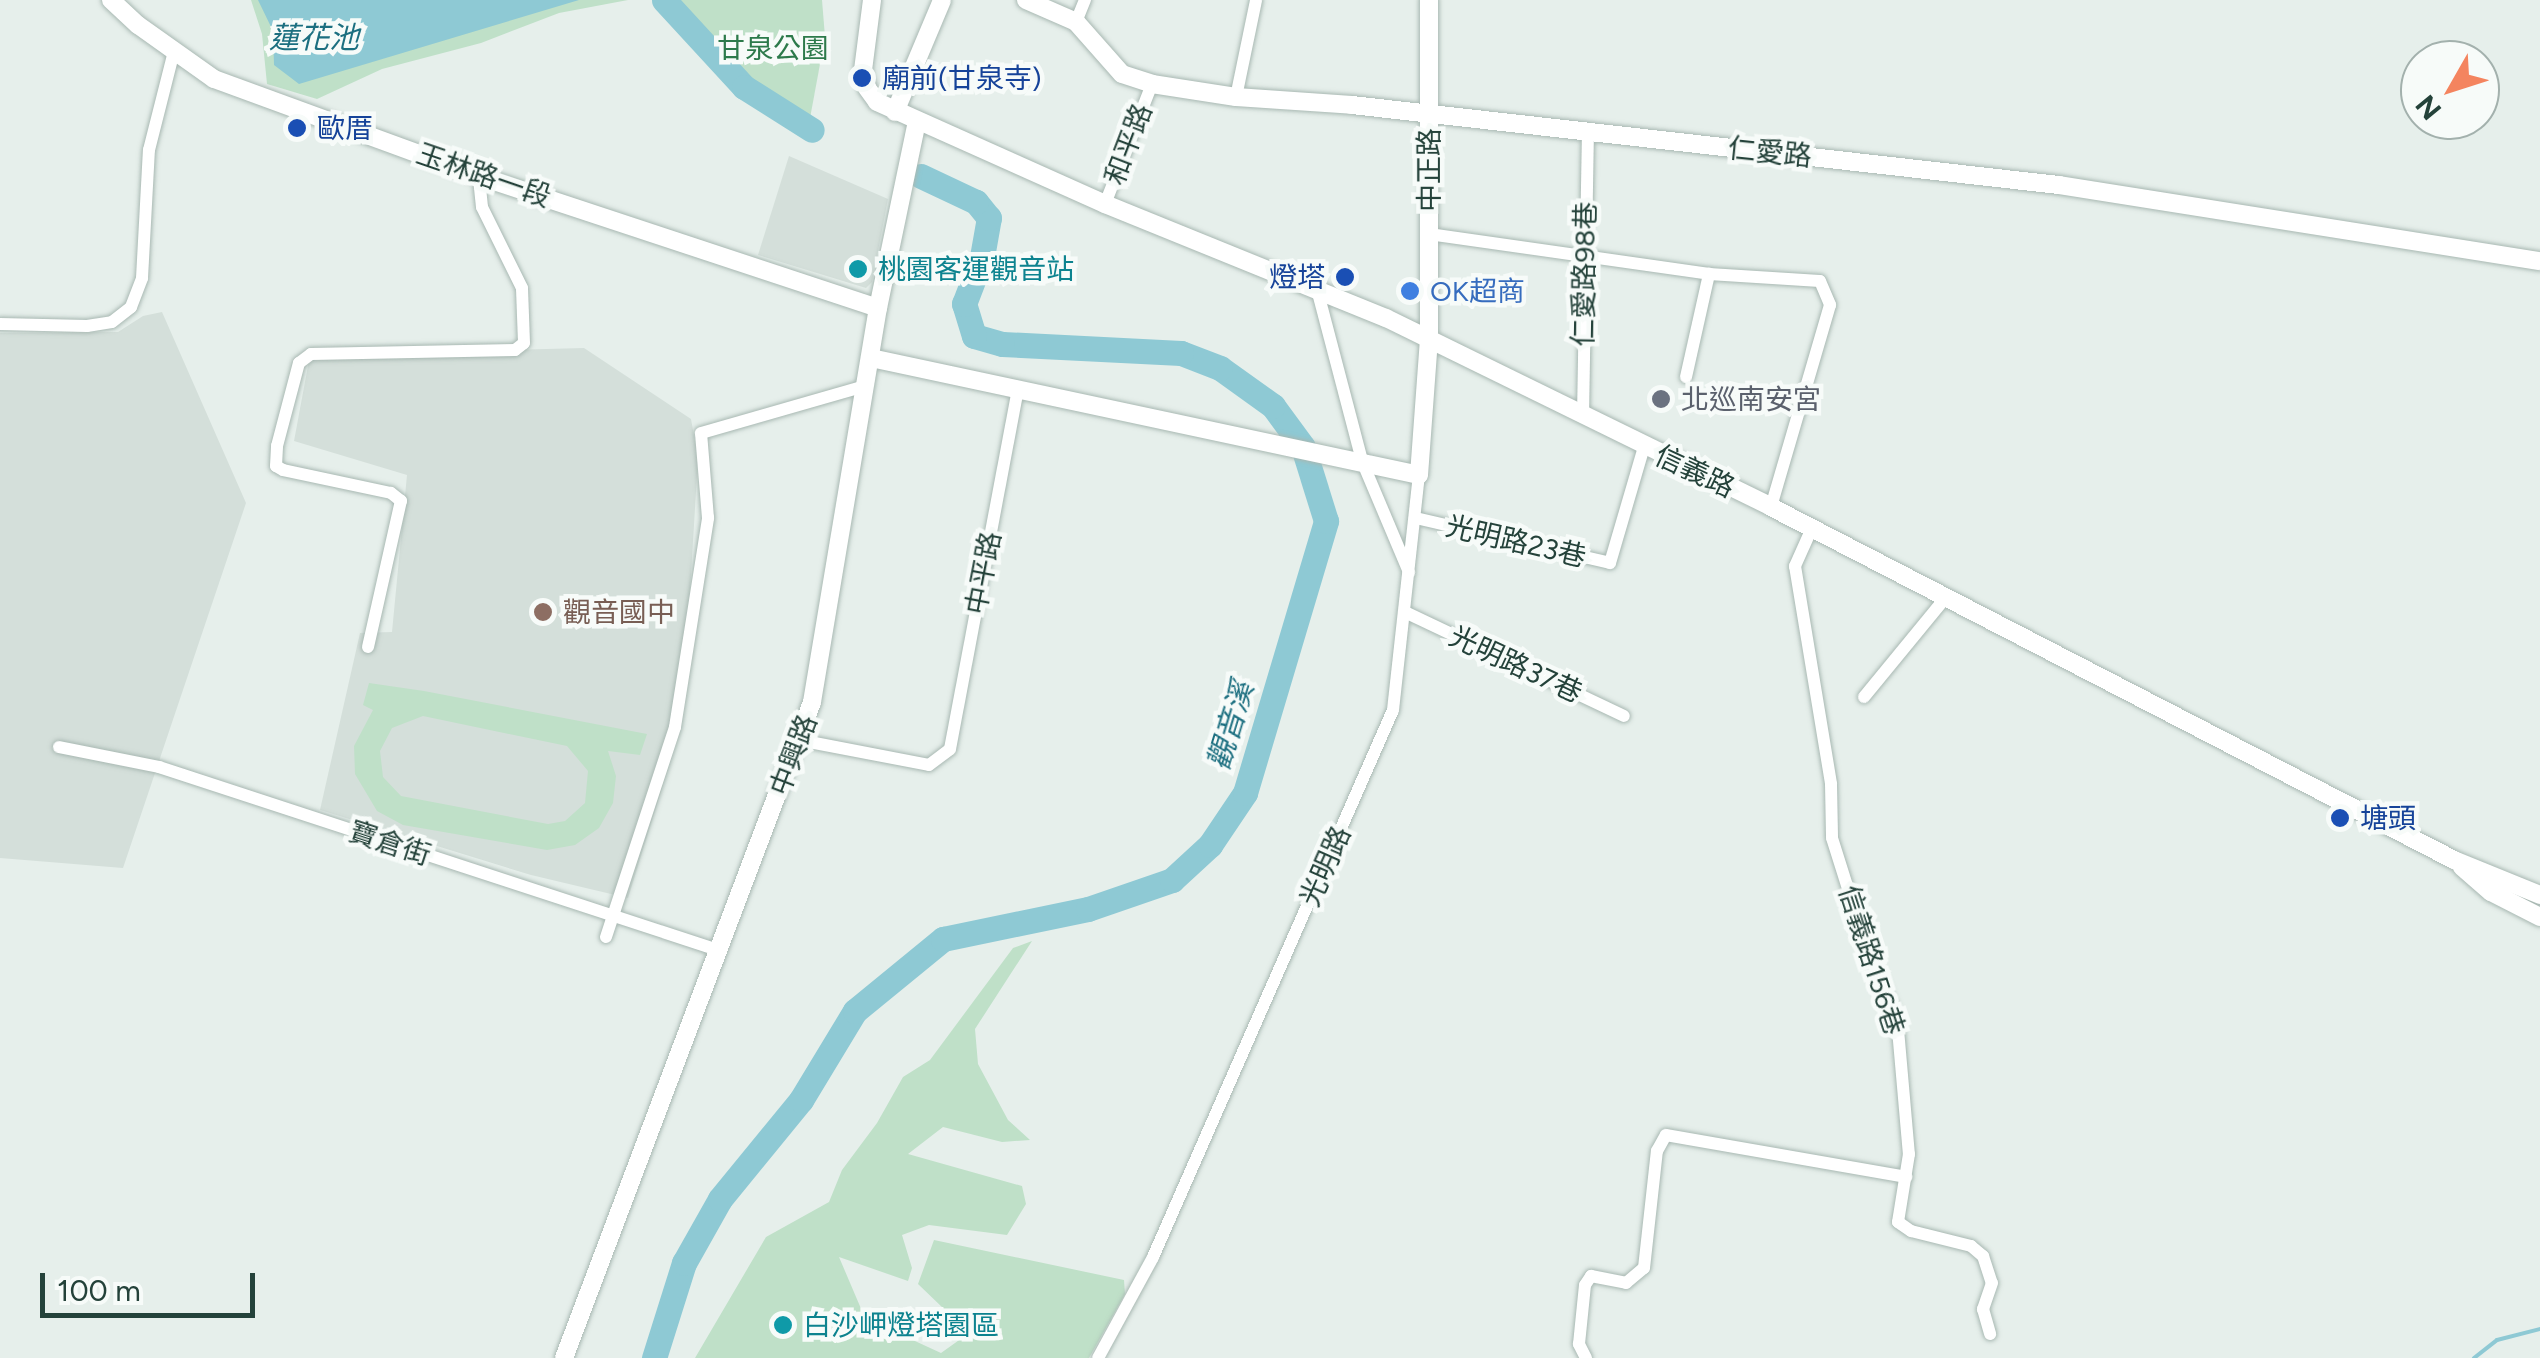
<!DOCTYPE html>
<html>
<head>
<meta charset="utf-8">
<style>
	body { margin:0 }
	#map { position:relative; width:2540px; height:1358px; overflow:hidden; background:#e6efeb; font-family:Figtree,"Noto Sans TC",sans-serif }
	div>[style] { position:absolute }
	.built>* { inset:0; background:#d4dfda }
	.green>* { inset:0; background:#bfe0c8 }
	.water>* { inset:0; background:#8ec9d4 }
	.stream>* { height:4px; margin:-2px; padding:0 2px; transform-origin:2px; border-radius:2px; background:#8ec9d4 }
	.river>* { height:25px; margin:-12.5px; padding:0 12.5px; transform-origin:12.5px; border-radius:12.5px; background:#8ec9d4 }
	.roads { filter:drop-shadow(0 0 2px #a8b8b2) drop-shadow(0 0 2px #a8b8b2) }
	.street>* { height:12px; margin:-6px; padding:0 6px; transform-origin:6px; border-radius:6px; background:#fff }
	.secondary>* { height:18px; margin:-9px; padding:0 9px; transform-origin:9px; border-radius:9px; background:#fff }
	.dots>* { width:28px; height:28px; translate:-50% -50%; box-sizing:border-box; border:5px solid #f7fbf9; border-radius:50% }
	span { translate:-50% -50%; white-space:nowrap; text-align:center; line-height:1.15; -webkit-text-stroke:9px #f7fbf9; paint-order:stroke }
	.park-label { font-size:28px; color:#2d7a4b }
	.transit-label { font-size:28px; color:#164399 }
	.left { translate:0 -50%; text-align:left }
	.right { translate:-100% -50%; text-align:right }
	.street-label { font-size:28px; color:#24423a }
	.culture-label { font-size:28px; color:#0d838f }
	.shop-label { font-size:28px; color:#366cbe }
	.worship-label { font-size:28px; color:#5b616d }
	.education-label { font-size:28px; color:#785e54 }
	.water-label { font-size:30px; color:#1c6f80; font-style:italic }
	.north { position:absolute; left:2400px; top:40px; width:100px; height:100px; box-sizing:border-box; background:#f7fbf9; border:2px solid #a3b1ad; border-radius:50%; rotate:231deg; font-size:28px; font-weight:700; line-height:40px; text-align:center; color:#24423a }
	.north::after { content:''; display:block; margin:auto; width:35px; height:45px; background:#f4845f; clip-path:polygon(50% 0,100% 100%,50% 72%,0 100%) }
	.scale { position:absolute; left:40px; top:1273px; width:215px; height:45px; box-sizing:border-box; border:5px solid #24423a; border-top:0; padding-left:12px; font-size:30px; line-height:35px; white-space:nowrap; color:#24423a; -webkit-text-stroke:8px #f7fbf9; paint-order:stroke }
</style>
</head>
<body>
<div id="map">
	<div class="built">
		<div style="clip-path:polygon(789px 156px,888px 199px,872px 282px,866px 288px,758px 255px)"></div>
		<div style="clip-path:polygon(162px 312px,246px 503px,123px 868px,0 858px,0 333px,118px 332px,143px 316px)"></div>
		<div style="clip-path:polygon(584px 348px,691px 419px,698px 458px,682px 724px,628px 898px,531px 875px,320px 810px,360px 633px,392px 632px,407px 475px,294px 441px,310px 355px)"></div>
	</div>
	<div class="green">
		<div style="clip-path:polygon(251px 0,628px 0,559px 13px,481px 43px,382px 69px,317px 99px,267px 84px,262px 34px)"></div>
		<div style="clip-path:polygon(664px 0,822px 0,825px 37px,808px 129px,744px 87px)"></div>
		<div style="clip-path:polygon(evenodd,369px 683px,424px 691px,647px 734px,640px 755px,608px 751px,616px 776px,613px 803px,599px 828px,575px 845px,547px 850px,403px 825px,377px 811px,355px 774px,354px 746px,373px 710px,363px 705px,369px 683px,423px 716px,567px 746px,588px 771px,585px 803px,565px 821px,548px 824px,401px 796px,383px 777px,380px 751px,392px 728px,423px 716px)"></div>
		<div style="clip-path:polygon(1032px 941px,975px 1029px,978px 1064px,1008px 1120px,1030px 1140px,1002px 1142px,943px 1127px,908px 1154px,1022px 1186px,1026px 1204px,1007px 1235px,929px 1225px,902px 1235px,912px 1268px,908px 1281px,839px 1257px,865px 1318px,941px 1353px,969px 1333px,918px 1284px,934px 1240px,1124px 1280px,1125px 1294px,1089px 1358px,695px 1358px,766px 1237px,829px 1202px,842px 1170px,877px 1123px,903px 1077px,930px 1060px,1013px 948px)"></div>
	</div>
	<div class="water">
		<div style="clip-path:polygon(258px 0,579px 0,299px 84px,274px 65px,273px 31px)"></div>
	</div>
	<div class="stream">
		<div style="left:2474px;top:1358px;width:29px;rotate:-38deg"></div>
		<div style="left:2497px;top:1340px;width:44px;rotate:-14.3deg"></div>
	</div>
	<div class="river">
		<div style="left:664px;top:0;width:118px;rotate:47.4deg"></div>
		<div style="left:744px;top:87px;width:80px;rotate:32.3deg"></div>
		<div style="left:654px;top:1358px;width:100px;rotate:-72.5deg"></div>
		<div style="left:684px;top:1263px;width:73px;rotate:-60.6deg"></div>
		<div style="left:720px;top:1199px;width:128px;rotate:-50.7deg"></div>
		<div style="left:801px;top:1100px;width:104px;rotate:-58.8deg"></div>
		<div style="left:855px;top:1011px;width:114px;rotate:-39.3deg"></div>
		<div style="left:943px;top:939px;width:148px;rotate:-11.7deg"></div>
		<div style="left:1088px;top:909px;width:89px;rotate:-19deg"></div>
		<div style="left:1172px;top:880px;width:52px;rotate:-42.6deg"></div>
		<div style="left:1210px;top:845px;width:63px;rotate:-56.1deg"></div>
		<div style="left:1245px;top:793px;width:284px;rotate:-73.4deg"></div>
		<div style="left:1326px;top:521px;width:77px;rotate:-107.3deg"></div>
		<div style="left:1303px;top:447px;width:51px;rotate:-126.2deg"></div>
		<div style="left:1273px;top:406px;width:65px;rotate:-144.4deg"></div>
		<div style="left:1220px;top:368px;width:42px;rotate:-159deg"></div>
		<div style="left:1181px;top:353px;width:179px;rotate:-177.1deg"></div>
		<div style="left:1002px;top:344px;width:29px;rotate:-164deg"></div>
		<div style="left:974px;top:336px;width:34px;rotate:-107deg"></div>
		<div style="left:964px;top:304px;width:50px;rotate:-69deg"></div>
		<div style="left:982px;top:257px;width:40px;rotate:-80deg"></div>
		<div style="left:989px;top:218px;width:21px;rotate:-129deg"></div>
		<div style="left:976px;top:202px;width:61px;rotate:-154.7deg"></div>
	</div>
	<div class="roads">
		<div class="street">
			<div style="left:1076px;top:22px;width:24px;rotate:-68deg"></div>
			<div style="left:1236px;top:97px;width:99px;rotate:-78.3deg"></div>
			<div style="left:1105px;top:204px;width:129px;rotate:-68.6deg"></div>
			<div style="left:1429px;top:234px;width:283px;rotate:8.1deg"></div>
			<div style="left:1709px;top:274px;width:111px;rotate:3.6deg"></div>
			<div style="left:1820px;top:281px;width:26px;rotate:67deg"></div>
			<div style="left:1830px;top:305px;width:210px;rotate:106.3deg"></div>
			<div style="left:1317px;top:289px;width:178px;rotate:75.3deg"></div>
			<div style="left:1362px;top:461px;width:121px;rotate:67.1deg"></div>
			<div style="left:0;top:324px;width:87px;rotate:1.3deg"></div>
			<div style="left:87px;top:326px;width:25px;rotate:-9deg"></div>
			<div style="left:112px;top:322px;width:24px;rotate:-38deg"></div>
			<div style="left:131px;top:307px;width:31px;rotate:-69deg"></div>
			<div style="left:142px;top:278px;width:128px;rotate:-86.9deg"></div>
			<div style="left:149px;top:150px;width:102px;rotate:-75.8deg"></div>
			<div style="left:1686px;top:377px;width:106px;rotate:-77.4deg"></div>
			<div style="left:1583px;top:416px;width:284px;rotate:-89deg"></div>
			<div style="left:1420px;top:519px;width:195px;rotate:13deg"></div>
			<div style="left:1610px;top:563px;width:121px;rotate:-73.7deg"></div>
			<div style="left:1812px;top:528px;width:42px;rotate:114.1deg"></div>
			<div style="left:1795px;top:566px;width:221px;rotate:80.6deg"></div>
			<div style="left:1831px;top:784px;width:54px;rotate:88.9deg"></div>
			<div style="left:1832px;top:838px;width:113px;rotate:72.5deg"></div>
			<div style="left:1866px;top:946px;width:78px;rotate:66.7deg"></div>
			<div style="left:1897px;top:1018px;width:137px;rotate:85deg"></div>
			<div style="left:1909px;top:1154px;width:69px;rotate:99.2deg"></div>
			<div style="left:1898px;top:1222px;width:16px;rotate:35deg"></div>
			<div style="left:1911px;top:1231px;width:62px;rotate:14deg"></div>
			<div style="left:1971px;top:1246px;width:16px;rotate:40deg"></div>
			<div style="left:1983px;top:1256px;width:28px;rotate:72deg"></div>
			<div style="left:1992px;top:1283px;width:28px;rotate:109deg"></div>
			<div style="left:1983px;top:1309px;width:26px;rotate:74deg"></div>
			<div style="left:1407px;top:613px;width:240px;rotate:25.4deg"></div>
			<div style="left:368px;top:647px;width:150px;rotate:-77.3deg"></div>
			<div style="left:401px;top:501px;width:13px;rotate:-141deg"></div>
			<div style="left:391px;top:493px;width:110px;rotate:-168deg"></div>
			<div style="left:283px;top:470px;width:8px;rotate:-150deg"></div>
			<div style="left:276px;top:466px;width:20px;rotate:-87deg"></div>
			<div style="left:277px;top:446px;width:86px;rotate:-75.2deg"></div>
			<div style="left:299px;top:363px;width:15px;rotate:-37deg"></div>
			<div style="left:311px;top:354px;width:204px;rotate:-1.1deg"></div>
			<div style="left:515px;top:350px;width:11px;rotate:-38deg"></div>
			<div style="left:524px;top:343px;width:55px;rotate:-92.1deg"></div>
			<div style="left:522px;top:288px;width:90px;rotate:-116.3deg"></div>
			<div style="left:482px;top:207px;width:31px;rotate:-96deg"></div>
			<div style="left:1864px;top:697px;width:129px;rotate:-50.6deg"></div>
			<div style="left:799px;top:740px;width:132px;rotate:10.9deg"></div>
			<div style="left:929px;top:765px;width:26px;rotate:-37deg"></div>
			<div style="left:950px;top:749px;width:367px;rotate:-79.3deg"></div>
			<div style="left:59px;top:747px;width:102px;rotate:11.3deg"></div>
			<div style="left:159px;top:767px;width:588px;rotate:18.13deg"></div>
			<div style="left:606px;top:937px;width:221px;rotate:-71.8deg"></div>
			<div style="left:675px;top:727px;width:212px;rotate:-81deg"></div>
			<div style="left:708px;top:518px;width:85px;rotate:-94.7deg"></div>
			<div style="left:701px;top:433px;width:171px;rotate:-16deg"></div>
			<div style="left:1098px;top:1358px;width:115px;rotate:-61.4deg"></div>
			<div style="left:1153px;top:1257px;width:597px;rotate:-66.31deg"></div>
			<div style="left:1393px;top:710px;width:236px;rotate:-83.7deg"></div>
			<div style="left:1586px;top:1358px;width:16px;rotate:-117deg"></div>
			<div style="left:1579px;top:1344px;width:59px;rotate:-84.2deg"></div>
			<div style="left:1585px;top:1285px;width:11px;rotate:-56deg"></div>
			<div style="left:1591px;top:1276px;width:36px;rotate:11deg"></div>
			<div style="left:1626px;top:1283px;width:23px;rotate:-40deg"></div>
			<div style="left:1644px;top:1268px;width:118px;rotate:-83.7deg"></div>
			<div style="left:1657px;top:1151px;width:18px;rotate:-61deg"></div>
			<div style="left:1666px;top:1135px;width:244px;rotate:9.9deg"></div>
		</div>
		<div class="secondary">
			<div style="left:111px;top:0;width:37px;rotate:43deg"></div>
			<div style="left:138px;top:25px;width:93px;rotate:35.4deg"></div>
			<div style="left:214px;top:79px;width:282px;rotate:20.1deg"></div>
			<div style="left:479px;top:176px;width:420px;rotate:18.3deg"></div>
			<div style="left:872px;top:0;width:71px;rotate:97.3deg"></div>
			<div style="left:863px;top:70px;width:18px;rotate:77deg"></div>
			<div style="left:867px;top:88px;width:17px;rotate:54deg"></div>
			<div style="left:877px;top:102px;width:250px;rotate:24.1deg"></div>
			<div style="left:1105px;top:204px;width:303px;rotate:22.1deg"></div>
			<div style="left:1386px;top:318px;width:429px;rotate:26.1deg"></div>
			<div style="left:1771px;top:507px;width:769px;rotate:27.33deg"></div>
			<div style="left:2454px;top:860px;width:93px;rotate:22.1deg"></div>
			<div style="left:1026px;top:0;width:55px;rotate:23.7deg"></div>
			<div style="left:1076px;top:22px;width:69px;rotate:48.5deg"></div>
			<div style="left:1122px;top:74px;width:32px;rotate:18deg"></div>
			<div style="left:1152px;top:84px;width:85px;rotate:8.8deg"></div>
			<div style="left:1236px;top:97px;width:116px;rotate:3.9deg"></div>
			<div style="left:1352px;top:105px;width:712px;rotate:6.46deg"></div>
			<div style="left:2059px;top:185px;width:487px;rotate:9deg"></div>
			<div style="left:895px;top:112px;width:121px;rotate:-67.2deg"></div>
			<div style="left:871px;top:358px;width:560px;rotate:12.05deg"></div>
			<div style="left:1419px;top:475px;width:136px;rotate:-85.8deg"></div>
			<div style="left:1429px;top:339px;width:339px;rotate:-90deg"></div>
			<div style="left:2462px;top:867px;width:38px;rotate:41deg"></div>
			<div style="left:2491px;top:892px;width:55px;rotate:27deg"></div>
			<div style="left:564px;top:1358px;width:701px;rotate:-69.29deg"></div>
			<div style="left:812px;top:702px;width:399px;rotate:-80.5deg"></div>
			<div style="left:878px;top:308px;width:190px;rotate:-78.2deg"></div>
		</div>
	</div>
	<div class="dots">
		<div style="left:862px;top:78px;background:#1a4fb4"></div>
		<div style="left:297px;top:128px;background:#1a4fb4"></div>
		<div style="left:858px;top:269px;background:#0f9aa8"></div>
		<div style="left:1345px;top:277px;background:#1a4fb4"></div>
		<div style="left:1410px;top:291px;background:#3f7fe0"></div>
		<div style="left:1661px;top:399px;background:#6b7280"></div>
		<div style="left:543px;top:612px;background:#8d6e63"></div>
		<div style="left:2340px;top:818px;background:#1a4fb4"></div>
		<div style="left:783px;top:1325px;background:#0f9aa8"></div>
	</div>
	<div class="park-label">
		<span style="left:773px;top:48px">甘泉公園</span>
	</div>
	<div class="transit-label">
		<span class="left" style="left:882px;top:78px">廟前(甘泉寺)</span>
		<span class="left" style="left:317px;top:128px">歐厝</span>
		<span class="right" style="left:1325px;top:277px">燈塔</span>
		<span class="left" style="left:2360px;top:818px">塘頭</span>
	</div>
	<div class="street-label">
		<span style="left:1128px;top:144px;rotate:-69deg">和平路</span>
		<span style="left:1770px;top:152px;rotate:6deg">仁愛路</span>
		<span style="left:1429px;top:170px;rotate:-90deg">中正路</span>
		<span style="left:484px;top:175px;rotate:19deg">玉林路一段</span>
		<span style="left:1584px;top:274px;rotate:-89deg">仁愛路98巷</span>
		<span style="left:1695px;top:471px;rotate:25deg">信義路</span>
		<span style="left:1516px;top:541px;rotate:13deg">光明路23巷</span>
		<span style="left:983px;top:573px;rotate:-79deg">中平路</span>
		<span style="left:1516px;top:664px;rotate:25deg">光明路37巷</span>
		<span style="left:793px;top:755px;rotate:-69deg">中興路</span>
		<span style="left:390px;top:843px;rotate:18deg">寶倉街</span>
		<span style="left:1325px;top:866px;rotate:-66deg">光明路</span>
		<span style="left:1872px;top:960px;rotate:72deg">信義路156巷</span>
	</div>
	<div class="culture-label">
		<span class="left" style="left:878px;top:269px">桃園客運觀音站</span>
		<span class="left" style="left:803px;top:1325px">白沙岬燈塔園區</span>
	</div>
	<div class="shop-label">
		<span class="left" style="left:1430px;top:291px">OK超商</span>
	</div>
	<div class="worship-label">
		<span class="left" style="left:1681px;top:399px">北巡南安宮</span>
	</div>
	<div class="education-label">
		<span class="left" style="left:563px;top:612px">觀音國中</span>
	</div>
	<div class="water-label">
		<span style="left:314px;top:38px">蓮花池</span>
		<span style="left:1231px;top:726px;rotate:-73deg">觀音溪</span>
	</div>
	<div class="north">N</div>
	<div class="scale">100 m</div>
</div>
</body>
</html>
